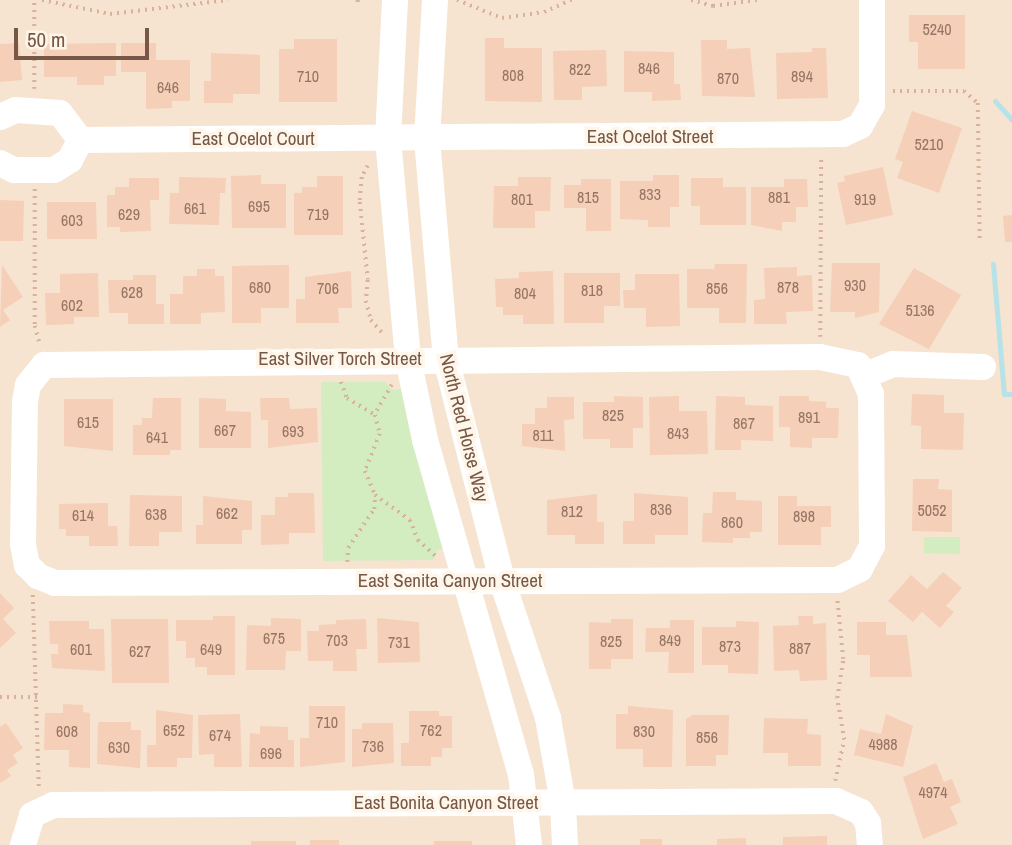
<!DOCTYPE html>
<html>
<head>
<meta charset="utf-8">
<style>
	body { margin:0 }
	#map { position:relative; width:1012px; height:845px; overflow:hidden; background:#fef2e2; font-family:"Archivo Narrow",sans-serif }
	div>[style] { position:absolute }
	.residential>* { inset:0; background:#f6e4d0 }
	.green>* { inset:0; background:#d3ecc0 }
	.stream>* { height:5px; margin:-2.5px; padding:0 2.5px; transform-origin:2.5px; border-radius:2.5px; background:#b6e2e8 }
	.building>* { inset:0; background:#f5cfb8 }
	.path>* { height:3.5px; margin-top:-1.75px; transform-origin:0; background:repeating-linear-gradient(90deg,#dab29b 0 2px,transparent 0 7px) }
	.minor>* { height:26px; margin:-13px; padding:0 13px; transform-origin:13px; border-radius:13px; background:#fff }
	span { translate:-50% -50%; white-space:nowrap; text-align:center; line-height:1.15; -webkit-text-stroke:7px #fff6ea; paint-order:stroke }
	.number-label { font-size:16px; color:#967563 }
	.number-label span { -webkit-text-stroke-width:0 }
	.street-label { font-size:19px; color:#775747 }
	.scale { position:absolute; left:14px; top:28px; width:135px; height:32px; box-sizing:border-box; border:4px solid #775747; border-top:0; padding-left:9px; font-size:21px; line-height:24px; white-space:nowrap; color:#775747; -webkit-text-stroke:5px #fff6ea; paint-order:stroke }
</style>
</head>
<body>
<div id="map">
	<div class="residential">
		<div style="clip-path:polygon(0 0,1012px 0,1012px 845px,0 845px)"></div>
	</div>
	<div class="green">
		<div style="clip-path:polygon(321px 382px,385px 382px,393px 390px,406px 388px,448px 547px,437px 550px,433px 560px,323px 561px)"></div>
		<div style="clip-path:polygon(924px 537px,960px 537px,960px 554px,924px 553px)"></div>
	</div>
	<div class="stream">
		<div style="left:995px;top:101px;width:25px;rotate:48deg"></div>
		<div style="left:993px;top:264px;width:130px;rotate:85.2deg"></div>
		<div style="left:1004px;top:394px;width:8px"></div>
	</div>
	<div class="building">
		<div style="clip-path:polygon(909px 15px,965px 15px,965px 69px,918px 69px,918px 42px,909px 42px)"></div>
		<div style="clip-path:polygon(485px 38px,504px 38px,504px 48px,542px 48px,542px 102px,485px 101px)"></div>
		<div style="clip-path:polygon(294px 39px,337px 39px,337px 102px,279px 102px,279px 49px,294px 49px)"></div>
		<div style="clip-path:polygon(701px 40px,727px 40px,727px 49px,750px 48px,755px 97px,702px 96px)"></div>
		<div style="clip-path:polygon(19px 43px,22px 80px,0 82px,0 44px)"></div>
		<div style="clip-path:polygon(116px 43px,116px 76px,104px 76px,104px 85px,77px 85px,77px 77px,44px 77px,44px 44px)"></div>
		<div style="clip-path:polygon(121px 43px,156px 43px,156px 60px,190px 60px,190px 101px,172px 101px,172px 108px,146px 109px,146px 72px,121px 72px)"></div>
		<div style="clip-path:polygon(812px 48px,826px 48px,828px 98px,777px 99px,776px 53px,812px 52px)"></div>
		<div style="clip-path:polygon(606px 50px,607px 86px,582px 87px,582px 100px,554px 100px,553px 51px)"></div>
		<div style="clip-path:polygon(624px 51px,674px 52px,674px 84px,680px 84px,681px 100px,652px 101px,652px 92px,624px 92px)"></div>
		<div style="clip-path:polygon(211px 53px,260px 55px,260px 94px,233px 94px,233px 103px,204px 103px,204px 81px,211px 81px)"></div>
		<div style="clip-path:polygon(912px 111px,962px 128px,939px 193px,897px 178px,903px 162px,895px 159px)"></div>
		<div style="clip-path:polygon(883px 167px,893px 215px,846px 225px,837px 183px,845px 181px,844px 176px)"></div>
		<div style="clip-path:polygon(261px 175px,261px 184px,286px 184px,286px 228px,232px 228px,231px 176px)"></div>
		<div style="clip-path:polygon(653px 175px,679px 175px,679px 207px,670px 207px,670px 227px,648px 227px,648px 220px,620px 219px,620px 181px,653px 181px)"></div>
		<div style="clip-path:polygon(317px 176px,343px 176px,343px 235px,294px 235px,294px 193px,302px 193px,302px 187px,317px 187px)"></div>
		<div style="clip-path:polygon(179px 177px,226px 178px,225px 193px,220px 193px,219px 225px,169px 224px,170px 193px,179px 193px)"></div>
		<div style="clip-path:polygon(518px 177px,551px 177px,550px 211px,535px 211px,535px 228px,493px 228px,494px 186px,518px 186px)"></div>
		<div style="clip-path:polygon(129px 178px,159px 178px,159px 200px,150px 200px,151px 231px,120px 232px,120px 227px,107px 227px,107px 195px,115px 195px,115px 187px,129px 187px)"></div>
		<div style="clip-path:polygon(691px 178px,723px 178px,723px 187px,746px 187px,746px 225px,700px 225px,700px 206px,691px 206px)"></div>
		<div style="clip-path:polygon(581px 179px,611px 179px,611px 231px,586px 231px,586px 208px,564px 208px,564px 185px,581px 185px)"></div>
		<div style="clip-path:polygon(784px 179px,807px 179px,808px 207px,796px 207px,796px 222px,782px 222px,782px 231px,751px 225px,751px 187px,784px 187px)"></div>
		<div style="clip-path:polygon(0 200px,24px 201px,23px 241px,0 241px)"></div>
		<div style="clip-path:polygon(47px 202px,96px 202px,97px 239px,47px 239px)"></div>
		<div style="clip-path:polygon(1012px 215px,1012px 242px,1005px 242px,1003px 216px)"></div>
		<div style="clip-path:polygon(832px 263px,880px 263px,879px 312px,855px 318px,855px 312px,830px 312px)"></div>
		<div style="clip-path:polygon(715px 264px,747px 264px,746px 323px,719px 323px,719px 308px,687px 308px,687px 269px,714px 269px)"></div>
		<div style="clip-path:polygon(2px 265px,23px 297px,3px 310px,10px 320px,0 327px)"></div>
		<div style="clip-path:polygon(289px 265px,289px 308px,261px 308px,261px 323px,232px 323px,232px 266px)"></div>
		<div style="clip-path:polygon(797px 267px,797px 276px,812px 275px,813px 311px,786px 312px,787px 324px,754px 324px,754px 300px,765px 299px,764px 268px)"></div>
		<div style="clip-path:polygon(914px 268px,961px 295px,929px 349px,879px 324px)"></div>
		<div style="clip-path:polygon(197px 269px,215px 269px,215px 276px,224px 276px,225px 312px,201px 313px,201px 324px,170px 324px,170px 294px,183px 294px,183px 276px,197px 276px)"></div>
		<div style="clip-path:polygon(351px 271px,352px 308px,338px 308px,339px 323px,296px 323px,296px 299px,305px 299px,305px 277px)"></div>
		<div style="clip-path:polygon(553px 271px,554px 324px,523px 324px,523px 315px,503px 315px,503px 307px,496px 307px,495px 279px,519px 278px,519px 272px)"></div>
		<div style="clip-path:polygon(98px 273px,99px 317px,74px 317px,74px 324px,46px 325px,45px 293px,60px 293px,60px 274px)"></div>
		<div style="clip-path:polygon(564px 273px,620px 273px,620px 306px,604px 306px,604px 323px,564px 323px)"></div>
		<div style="clip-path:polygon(635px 274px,679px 274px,680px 326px,646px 327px,646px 308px,624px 308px,623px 290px,635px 290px)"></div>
		<div style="clip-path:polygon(133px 275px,156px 275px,156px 304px,164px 304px,164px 324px,128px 324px,128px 313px,109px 313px,108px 280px,133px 280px)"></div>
		<div style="clip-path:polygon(912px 394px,944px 395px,944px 413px,964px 413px,963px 450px,921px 449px,921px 426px,911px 425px)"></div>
		<div style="clip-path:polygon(614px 396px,643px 397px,643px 428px,633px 428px,633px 448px,610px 448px,610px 439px,583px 439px,583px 402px,614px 402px)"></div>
		<div style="clip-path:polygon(679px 396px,679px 411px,707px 411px,708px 454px,650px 455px,649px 397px)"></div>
		<div style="clip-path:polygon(716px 396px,745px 397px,745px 405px,773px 406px,773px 441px,741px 440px,741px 450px,715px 450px)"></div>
		<div style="clip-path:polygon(779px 396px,809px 396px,809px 401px,826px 402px,826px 408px,839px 408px,838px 438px,812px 438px,812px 448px,790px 447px,790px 427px,779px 427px)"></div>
		<div style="clip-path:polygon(547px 397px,574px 397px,574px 419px,564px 420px,565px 451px,522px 446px,522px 424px,535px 424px,535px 408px,547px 408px)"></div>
		<div style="clip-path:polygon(153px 398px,181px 398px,181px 450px,170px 450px,170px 455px,133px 455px,133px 425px,142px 425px,142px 418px,152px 418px)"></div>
		<div style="clip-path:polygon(199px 398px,226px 399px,226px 411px,251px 412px,251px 448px,199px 448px)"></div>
		<div style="clip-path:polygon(260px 398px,289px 398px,290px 409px,317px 408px,318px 442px,268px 448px,268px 420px,261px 420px)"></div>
		<div style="clip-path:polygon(64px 399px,113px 399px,113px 451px,64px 446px)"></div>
		<div style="clip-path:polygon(913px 479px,939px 479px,938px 489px,952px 490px,952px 532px,912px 531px)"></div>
		<div style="clip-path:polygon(713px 492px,736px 492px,736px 500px,762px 501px,762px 532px,750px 532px,750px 538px,733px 538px,733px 543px,702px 542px,703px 513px,712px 513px)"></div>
		<div style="clip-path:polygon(288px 493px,314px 493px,315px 533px,289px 533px,289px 544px,261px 545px,261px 515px,275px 515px,275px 497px,288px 497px)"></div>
		<div style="clip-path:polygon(634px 493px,688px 497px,688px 535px,655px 535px,655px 544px,623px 544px,623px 521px,634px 521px)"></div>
		<div style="clip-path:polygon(597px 494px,597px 522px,604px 522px,604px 544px,575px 544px,575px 535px,547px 535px,547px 500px)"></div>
		<div style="clip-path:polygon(130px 495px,182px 496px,182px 532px,159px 532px,159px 546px,129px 546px)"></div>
		<div style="clip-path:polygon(203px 496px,252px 501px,252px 530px,242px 530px,242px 544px,196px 544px,196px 525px,203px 525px)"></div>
		<div style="clip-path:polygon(778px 496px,797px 496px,797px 506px,831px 506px,831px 527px,821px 527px,821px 545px,778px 545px)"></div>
		<div style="clip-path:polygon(108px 503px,108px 526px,117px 526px,118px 546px,89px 546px,89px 536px,66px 536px,66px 529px,59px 529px,59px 504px)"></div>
		<div style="clip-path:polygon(943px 572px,962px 588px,946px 606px,954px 612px,940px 628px,922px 612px,913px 622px,888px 601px,911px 575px,927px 589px)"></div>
		<div style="clip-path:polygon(0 593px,14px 608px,3px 619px,16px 633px,0 648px)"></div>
		<div style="clip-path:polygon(213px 616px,235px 616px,235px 675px,207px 675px,207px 667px,195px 667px,195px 658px,186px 658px,186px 641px,176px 641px,176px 620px,213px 620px)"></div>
		<div style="clip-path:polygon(798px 616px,813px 616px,813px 624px,826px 623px,827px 680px,800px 681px,799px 670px,774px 671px,773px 626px,799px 625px)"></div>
		<div style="clip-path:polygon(271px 618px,301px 619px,301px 651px,286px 651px,285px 670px,246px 670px,247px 625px,271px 626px)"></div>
		<div style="clip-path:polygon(377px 618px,419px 622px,420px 662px,378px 663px)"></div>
		<div style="clip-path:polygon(111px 619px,168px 619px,169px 683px,112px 683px)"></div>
		<div style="clip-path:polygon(366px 619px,367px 649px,356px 649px,357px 671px,333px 671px,333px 661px,308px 661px,307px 631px,319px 631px,319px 625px,336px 624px,336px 620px)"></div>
		<div style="clip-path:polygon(611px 619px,633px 619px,633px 659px,611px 659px,611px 669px,589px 669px,589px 622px,611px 623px)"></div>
		<div style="clip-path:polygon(670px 620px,694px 620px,694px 673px,668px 673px,669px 652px,645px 652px,646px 628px,670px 628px)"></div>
		<div style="clip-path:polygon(49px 621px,89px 621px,89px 629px,104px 629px,105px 671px,52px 668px,51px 654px,58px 654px,58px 644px,50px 644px)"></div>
		<div style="clip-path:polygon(736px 621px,759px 622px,758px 674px,728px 673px,728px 665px,702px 665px,702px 627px,736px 627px)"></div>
		<div style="clip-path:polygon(857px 622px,886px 622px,886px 635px,907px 635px,912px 677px,870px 677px,870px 655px,857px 655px)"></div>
		<div style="clip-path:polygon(63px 704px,83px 705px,83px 712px,90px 713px,90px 768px,69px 767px,69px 750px,44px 750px,45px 713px,63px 713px)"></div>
		<div style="clip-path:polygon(309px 706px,345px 706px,345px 762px,300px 767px,300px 738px,309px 738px)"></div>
		<div style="clip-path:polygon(628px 706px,673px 710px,672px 767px,643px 767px,643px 749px,616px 749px,616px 714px,628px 714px)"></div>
		<div style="clip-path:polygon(156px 710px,193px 715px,192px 758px,177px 758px,177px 767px,147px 767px,147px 745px,156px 745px)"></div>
		<div style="clip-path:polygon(409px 711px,439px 711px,439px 716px,452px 716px,452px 748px,442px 748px,442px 757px,431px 757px,431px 766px,401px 766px,401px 743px,409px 743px)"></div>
		<div style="clip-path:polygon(240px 714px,242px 767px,214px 767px,214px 754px,199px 755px,198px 715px)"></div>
		<div style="clip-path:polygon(886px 714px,913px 726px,903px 767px,854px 755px,860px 729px,881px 734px)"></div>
		<div style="clip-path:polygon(693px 715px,729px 715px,728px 755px,716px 755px,716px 766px,686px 766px,686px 719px)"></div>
		<div style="clip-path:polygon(764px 718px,808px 719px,807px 734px,821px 735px,821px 766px,788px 766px,788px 753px,763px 753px)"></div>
		<div style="clip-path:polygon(98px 722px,131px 722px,131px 730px,141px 730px,140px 768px,97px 764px)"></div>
		<div style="clip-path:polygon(6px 723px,23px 748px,13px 755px,18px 763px,7px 770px,11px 776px,0 783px,0 727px)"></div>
		<div style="clip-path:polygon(362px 723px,393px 723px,394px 763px,352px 767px,352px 729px,362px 729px)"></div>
		<div style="clip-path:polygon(260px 726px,288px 727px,288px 740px,294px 740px,294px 767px,249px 767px,250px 733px,260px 734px)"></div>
		<div style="clip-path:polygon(936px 763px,944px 782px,952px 779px,961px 802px,950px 807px,958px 824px,923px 839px,903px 777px)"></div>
		<div style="clip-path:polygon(827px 836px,827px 845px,783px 845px,783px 837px)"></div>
		<div style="clip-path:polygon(746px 838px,746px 845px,717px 845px,717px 839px)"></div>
		<div style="clip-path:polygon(640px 839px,662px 839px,662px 845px,640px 845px)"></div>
		<div style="clip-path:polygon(310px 840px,339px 840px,339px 845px,310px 845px)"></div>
		<div style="clip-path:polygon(251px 841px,296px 841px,296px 845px,251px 845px)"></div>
		<div style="clip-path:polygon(434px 841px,472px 841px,472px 845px,434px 845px)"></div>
	</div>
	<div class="path">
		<div style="left:42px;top:0;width:69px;rotate:11.6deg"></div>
		<div style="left:110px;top:14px;width:119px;rotate:-6.8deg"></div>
		<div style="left:358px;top:0;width:6px;rotate:90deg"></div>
		<div style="left:457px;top:0;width:48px;rotate:21.8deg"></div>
		<div style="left:502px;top:18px;width:42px;rotate:-8.1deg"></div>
		<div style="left:544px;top:12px;width:30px;rotate:-24deg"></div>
		<div style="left:691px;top:0;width:23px;rotate:15deg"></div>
		<div style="left:713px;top:6px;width:44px;rotate:-7.8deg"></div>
		<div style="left:34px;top:89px;width:89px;rotate:-90deg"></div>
		<div style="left:893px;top:91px;width:71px"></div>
		<div style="left:964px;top:91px;width:18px;rotate:41deg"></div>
		<div style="left:978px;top:103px;width:140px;rotate:89.2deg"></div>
		<div style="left:368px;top:166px;width:13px;rotate:119deg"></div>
		<div style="left:362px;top:177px;width:25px;rotate:95deg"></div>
		<div style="left:360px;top:202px;width:78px;rotate:84.1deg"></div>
		<div style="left:368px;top:280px;width:21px;rotate:95deg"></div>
		<div style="left:366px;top:301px;width:20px;rotate:75deg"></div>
		<div style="left:371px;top:320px;width:20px;rotate:49deg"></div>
		<div style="left:35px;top:189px;width:137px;rotate:90deg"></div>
		<div style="left:35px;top:326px;width:20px;rotate:75deg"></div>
		<div style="left:820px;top:337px;width:181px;rotate:-89.7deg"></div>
		<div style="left:341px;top:382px;width:17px;rotate:69deg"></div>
		<div style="left:347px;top:398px;width:33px;rotate:31deg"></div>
		<div style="left:392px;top:385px;width:34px;rotate:120deg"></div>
		<div style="left:375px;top:415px;width:20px;rotate:75deg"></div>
		<div style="left:380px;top:434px;width:40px;rotate:112deg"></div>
		<div style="left:365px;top:471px;width:26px;rotate:67deg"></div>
		<div style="left:375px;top:495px;width:43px;rotate:35.5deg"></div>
		<div style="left:410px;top:520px;width:22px;rotate:68deg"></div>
		<div style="left:418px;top:540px;width:24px;rotate:42deg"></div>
		<div style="left:347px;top:562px;width:14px;rotate:-86deg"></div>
		<div style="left:348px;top:548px;width:47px;rotate:-56.3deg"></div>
		<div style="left:374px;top:509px;width:14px;rotate:-86deg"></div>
		<div style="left:33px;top:595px;width:192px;rotate:88.2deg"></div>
		<div style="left:0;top:697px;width:37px"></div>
		<div style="left:835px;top:781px;width:42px;rotate:-77.6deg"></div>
		<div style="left:844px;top:740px;width:43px;rotate:-99.5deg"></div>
		<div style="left:837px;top:698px;width:39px;rotate:-81deg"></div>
		<div style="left:843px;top:659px;width:60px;rotate:-95.7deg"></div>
	</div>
	<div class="minor">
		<div style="left:395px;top:0;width:139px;rotate:92.9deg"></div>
		<div style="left:388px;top:139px;width:221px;rotate:84.8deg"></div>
		<div style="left:408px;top:359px;width:83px;rotate:78.1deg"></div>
		<div style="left:425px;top:440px;width:348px;rotate:74deg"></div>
		<div style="left:521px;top:774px;width:71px;rotate:83.6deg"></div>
		<div style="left:435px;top:0;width:139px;rotate:93.3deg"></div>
		<div style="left:427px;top:139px;width:221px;rotate:85.1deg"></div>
		<div style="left:446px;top:359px;width:229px;rotate:75.8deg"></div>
		<div style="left:502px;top:581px;width:145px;rotate:71.4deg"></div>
		<div style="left:548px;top:718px;width:86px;rotate:80deg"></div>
		<div style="left:563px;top:803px;width:42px;rotate:87.3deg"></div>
		<div style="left:0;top:117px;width:17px;rotate:-24deg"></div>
		<div style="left:16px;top:110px;width:44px;rotate:3.9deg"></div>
		<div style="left:60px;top:113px;width:34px;rotate:53deg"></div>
		<div style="left:80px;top:140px;width:763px;rotate:-0.45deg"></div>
		<div style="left:843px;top:134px;width:19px;rotate:-25deg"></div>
		<div style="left:860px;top:126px;width:24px;rotate:-60deg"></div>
		<div style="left:872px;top:105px;width:105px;rotate:-90deg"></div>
		<div style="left:0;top:163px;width:16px;rotate:27deg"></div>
		<div style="left:14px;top:170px;width:40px"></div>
		<div style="left:54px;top:170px;width:19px;rotate:-32deg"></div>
		<div style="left:70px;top:160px;width:22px;rotate:-63deg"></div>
		<div style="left:820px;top:357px;width:39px;rotate:12deg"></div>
		<div style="left:858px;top:365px;width:32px;rotate:66deg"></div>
		<div style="left:871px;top:394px;width:152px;rotate:89.6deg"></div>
		<div style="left:872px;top:546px;width:26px;rotate:118deg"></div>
		<div style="left:860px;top:569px;width:25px;rotate:154deg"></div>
		<div style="left:837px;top:580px;width:782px;rotate:179.78deg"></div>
		<div style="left:55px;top:583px;width:18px;rotate:-158deg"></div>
		<div style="left:38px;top:576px;width:16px;rotate:-135deg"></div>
		<div style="left:27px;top:565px;width:21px;rotate:-101deg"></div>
		<div style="left:23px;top:544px;width:142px;rotate:-89.2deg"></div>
		<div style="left:25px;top:402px;width:17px;rotate:-80deg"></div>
		<div style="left:28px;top:385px;width:26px;rotate:-51deg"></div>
		<div style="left:44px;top:365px;width:776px;rotate:-0.59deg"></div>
		<div style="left:866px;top:375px;width:29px;rotate:-22deg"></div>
		<div style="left:893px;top:364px;width:90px;rotate:1.9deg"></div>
		<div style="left:23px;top:845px;width:31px;rotate:-73deg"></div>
		<div style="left:32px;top:815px;width:23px;rotate:-25deg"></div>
		<div style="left:53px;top:805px;width:783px;rotate:-0.29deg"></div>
		<div style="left:836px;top:801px;width:27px;rotate:24deg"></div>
		<div style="left:861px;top:812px;width:13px;rotate:58deg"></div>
		<div style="left:868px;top:823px;width:22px;rotate:85deg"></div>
	</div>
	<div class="number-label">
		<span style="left:937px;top:29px">5240</span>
		<span style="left:649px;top:68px">846</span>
		<span style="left:580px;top:69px">822</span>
		<span style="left:513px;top:75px">808</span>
		<span style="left:308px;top:76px">710</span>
		<span style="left:802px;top:76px">894</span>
		<span style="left:728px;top:78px">870</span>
		<span style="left:168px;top:87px">646</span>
		<span style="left:929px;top:144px">5210</span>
		<span style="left:650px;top:194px">833</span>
		<span style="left:588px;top:197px">815</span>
		<span style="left:779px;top:197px">881</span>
		<span style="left:522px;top:199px">801</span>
		<span style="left:865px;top:199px">919</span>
		<span style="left:259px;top:206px">695</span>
		<span style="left:195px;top:208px">661</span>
		<span style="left:129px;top:214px">629</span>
		<span style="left:318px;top:214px">719</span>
		<span style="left:72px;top:220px">603</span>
		<span style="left:855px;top:285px">930</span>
		<span style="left:260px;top:287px">680</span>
		<span style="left:788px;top:287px">878</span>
		<span style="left:328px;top:288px">706</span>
		<span style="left:717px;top:288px">856</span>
		<span style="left:592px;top:290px">818</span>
		<span style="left:132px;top:292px">628</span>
		<span style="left:525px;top:293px">804</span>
		<span style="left:72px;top:305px">602</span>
		<span style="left:920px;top:310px">5136</span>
		<span style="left:613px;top:415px">825</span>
		<span style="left:809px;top:417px">891</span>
		<span style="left:88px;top:422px">615</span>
		<span style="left:744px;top:423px">867</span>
		<span style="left:225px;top:430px">667</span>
		<span style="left:293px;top:431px">693</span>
		<span style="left:678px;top:433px">843</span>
		<span style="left:543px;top:435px">811</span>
		<span style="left:157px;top:437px">641</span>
		<span style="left:661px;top:509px">836</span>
		<span style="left:932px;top:510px">5052</span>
		<span style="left:572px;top:511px">812</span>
		<span style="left:227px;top:513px">662</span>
		<span style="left:156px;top:514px">638</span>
		<span style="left:83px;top:515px">614</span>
		<span style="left:804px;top:516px">898</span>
		<span style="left:732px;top:522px">860</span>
		<span style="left:274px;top:638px">675</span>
		<span style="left:337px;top:640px">703</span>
		<span style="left:670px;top:640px">849</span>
		<span style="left:611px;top:641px">825</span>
		<span style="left:399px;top:642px">731</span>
		<span style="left:730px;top:646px">873</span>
		<span style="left:800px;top:648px">887</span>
		<span style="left:81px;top:649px">601</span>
		<span style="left:211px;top:649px">649</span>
		<span style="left:140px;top:651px">627</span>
		<span style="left:327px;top:722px">710</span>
		<span style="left:174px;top:730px">652</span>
		<span style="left:431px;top:730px">762</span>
		<span style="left:67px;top:731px">608</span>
		<span style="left:644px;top:731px">830</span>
		<span style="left:220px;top:735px">674</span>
		<span style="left:707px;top:737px">856</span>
		<span style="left:883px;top:744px">4988</span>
		<span style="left:373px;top:746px">736</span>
		<span style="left:119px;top:747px">630</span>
		<span style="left:271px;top:753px">696</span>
		<span style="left:933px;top:792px">4974</span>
	</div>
	<div class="street-label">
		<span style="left:650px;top:137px">East Ocelot Street</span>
		<span style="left:253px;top:139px">East Ocelot Court</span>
		<span style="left:340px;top:359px">East Silver Torch Street</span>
		<span style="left:464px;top:428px;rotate:76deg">North Red Horse Way</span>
		<span style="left:450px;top:581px">East Senita Canyon Street</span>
		<span style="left:446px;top:803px">East Bonita Canyon Street</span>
	</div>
	<div class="scale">50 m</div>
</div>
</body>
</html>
